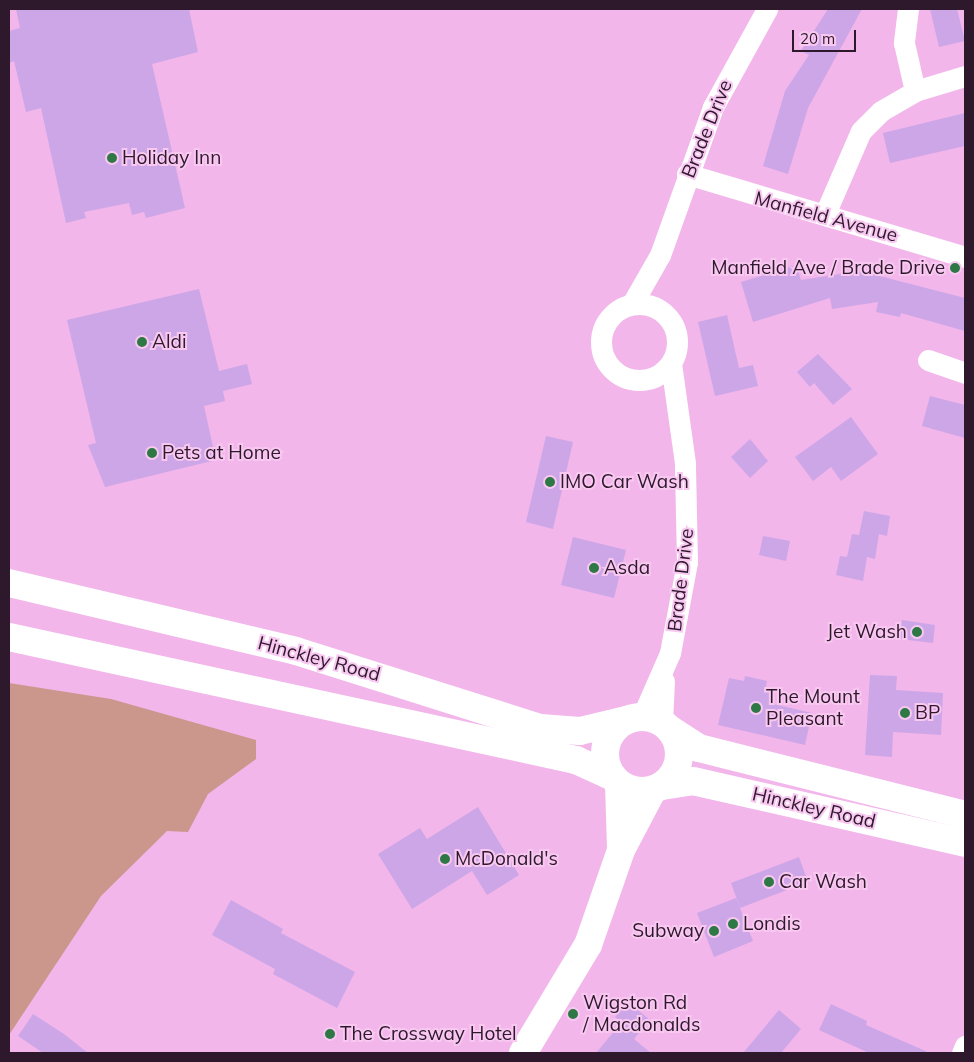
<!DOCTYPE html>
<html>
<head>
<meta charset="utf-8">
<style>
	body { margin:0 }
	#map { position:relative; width:974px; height:1062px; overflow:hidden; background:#f2b6ea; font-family:Mulish,sans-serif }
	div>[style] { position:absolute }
	.green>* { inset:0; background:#cb968c }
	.building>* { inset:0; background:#cda6e8 }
	.street>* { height:21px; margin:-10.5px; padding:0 10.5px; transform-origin:10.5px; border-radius:10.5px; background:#fff }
	.street>.ring { margin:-10.5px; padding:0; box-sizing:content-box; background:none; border:21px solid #fff; border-radius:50% }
	.secondary>* { height:28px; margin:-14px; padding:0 14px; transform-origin:14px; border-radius:14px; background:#fff }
	.highway>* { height:28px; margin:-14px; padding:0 14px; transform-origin:14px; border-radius:14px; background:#fff }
	.highway>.ring { margin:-14px; padding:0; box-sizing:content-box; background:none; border:28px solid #fff; border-radius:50% }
	.dots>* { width:14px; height:14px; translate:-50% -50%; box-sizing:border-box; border:2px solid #f8c8f1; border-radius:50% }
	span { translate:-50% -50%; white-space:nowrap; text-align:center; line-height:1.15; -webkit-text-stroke:4px #f8c8f1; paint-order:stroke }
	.street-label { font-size:19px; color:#2e182c }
	.poi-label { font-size:19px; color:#2e182c }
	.left { translate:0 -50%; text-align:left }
	.right { translate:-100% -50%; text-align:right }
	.frame { position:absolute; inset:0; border:10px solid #2e182c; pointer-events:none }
	.scale { position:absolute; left:792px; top:30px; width:64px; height:22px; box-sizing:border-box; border:2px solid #2e182c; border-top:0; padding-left:6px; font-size:15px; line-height:18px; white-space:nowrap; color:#2e182c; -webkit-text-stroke:4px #f8c8f1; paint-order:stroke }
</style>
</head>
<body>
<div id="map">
	<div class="green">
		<div style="clip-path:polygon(9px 683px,111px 699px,256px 740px,256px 759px,208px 794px,188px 832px,167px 831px,101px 896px,9px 1035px)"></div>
	</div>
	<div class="building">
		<div style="clip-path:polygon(16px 9px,189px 9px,198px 52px,152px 64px,185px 208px,146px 218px,144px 212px,132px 215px,129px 203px,84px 212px,86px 218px,66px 223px,41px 108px,26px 112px,14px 61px,9px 63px,9px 31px,20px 28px)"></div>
		<div style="clip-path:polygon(828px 9px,862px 9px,808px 108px,788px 174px,763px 166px,785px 91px,809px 55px,801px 51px)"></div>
		<div style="clip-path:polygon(930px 9px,957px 9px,965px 41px,939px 47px)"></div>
		<div style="clip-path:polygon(965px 113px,965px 146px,890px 163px,883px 133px)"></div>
		<div style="clip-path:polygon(796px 265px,801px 280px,860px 271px,965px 298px,965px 331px,901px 313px,900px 317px,876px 312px,878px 302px,832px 309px,830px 298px,753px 322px,741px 282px)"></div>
		<div style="clip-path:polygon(199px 289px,219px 371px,247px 364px,252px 384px,223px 391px,225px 401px,204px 406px,216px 460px,105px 487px,88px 445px,96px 443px,67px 320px)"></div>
		<div style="clip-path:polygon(727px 315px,739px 368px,753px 365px,758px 386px,715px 396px,698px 322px)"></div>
		<div style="clip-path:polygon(818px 354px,852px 389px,833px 405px,814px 383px,810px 387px,797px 372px)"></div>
		<div style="clip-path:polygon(930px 396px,965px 405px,965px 438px,922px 426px)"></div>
		<div style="clip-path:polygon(851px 417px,878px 454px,841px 481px,831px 467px,813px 481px,795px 457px)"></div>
		<div style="clip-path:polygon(546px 436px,573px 442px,553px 529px,526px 522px)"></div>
		<div style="clip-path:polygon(750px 439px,768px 461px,750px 478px,731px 457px)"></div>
		<div style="clip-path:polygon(864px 511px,890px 516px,887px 536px,879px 534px,875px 559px,867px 557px,863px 581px,836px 575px,840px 556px,847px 557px,852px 534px,859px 535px)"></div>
		<div style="clip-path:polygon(763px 536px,790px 541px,786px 561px,759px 555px)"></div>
		<div style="clip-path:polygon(573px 537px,626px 550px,614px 598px,561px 585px)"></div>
		<div style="clip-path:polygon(902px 620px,935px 625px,933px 643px,900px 639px)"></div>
		<div style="clip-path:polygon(870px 675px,897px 676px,896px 690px,943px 693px,941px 735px,893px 732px,892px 757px,865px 755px)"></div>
		<div style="clip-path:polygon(745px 676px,767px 681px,766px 687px,772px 688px,769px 703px,812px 713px,805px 745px,718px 725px,729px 678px,744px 681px)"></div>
		<div style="clip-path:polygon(478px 807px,519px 875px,487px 895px,472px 871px,412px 909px,378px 854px,420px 828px,427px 839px)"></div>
		<div style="clip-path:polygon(799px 857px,808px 882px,740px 908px,731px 883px)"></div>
		<div style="clip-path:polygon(736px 898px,753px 941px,714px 957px,697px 913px)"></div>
		<div style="clip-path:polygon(231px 900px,283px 929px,281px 933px,355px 972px,337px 1008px,273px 974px,275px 969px,212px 935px)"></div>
		<div style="clip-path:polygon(627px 1001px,650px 1020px,634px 1039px,651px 1053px,596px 1053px,622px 1022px,615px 1017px)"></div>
		<div style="clip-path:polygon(831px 1004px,867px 1021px,866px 1025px,930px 1053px,869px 1053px,819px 1030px)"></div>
		<div style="clip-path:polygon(779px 1010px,801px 1029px,781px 1053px,743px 1053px)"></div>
		<div style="clip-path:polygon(33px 1014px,64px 1034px,88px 1053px,43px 1053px,18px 1036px)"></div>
	</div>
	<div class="street">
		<div style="left:908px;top:9px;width:34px;rotate:97deg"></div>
		<div style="left:904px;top:43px;width:49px;rotate:77.1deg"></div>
		<div style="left:687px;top:174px;width:290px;rotate:16.6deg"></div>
		<div style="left:825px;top:214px;width:90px;rotate:-66.6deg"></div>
		<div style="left:861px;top:131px;width:28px;rotate:-45deg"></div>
		<div style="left:881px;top:111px;width:39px;rotate:-30deg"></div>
		<div style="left:915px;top:91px;width:52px;rotate:-16.7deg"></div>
		<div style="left:632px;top:304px;width:56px;rotate:-60.3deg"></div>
		<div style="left:660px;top:255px;width:157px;rotate:-70.3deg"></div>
		<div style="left:713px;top:107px;width:112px;rotate:-61.1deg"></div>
		<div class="ring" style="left:601px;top:304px;width:55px;height:55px"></div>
		<div style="left:928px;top:360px;width:39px;rotate:19deg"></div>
		<div style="left:642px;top:717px;width:70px;rotate:-66.4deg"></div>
		<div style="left:670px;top:653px;width:93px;rotate:-79.4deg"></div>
		<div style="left:687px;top:562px;width:99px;rotate:-91.2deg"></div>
		<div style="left:685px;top:463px;width:100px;rotate:-98deg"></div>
		<div style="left:662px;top:722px;width:41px;rotate:-87.2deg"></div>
		<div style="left:962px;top:1053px;width:8px;rotate:-67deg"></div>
	</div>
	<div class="secondary">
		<div style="left:619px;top:784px;width:64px;rotate:88.2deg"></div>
		<div style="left:523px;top:1053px;width:126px;rotate:-59deg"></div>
		<div style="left:588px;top:945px;width:101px;rotate:-70.8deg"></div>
		<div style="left:621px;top:850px;width:67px;rotate:-62.3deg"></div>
	</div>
	<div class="highway">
		<div style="left:9px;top:583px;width:295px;rotate:13.3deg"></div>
		<div style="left:296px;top:651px;width:256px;rotate:17.5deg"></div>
		<div style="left:540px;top:728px;width:40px;rotate:4.3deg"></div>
		<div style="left:580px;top:731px;width:47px;rotate:-13.4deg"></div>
		<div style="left:9px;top:637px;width:580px;rotate:12.24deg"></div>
		<div style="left:576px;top:760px;width:41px;rotate:24.7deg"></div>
		<div class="ring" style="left:605px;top:717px;width:46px;height:46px"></div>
		<div style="left:671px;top:730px;width:33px;rotate:33deg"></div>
		<div style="left:699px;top:748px;width:274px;rotate:14.1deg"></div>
		<div style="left:662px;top:786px;width:31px;rotate:-9deg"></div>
		<div style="left:693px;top:781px;width:279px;rotate:12.8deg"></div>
	</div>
	<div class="dots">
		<div style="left:112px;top:158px;background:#2e7846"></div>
		<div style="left:955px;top:268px;background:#2e7846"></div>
		<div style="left:142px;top:342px;background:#2e7846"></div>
		<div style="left:152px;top:453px;background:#2e7846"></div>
		<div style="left:550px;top:482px;background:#2e7846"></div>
		<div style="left:594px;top:568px;background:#2e7846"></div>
		<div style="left:917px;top:632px;background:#2e7846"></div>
		<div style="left:756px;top:708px;background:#2e7846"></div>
		<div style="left:905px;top:713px;background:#2e7846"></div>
		<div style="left:445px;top:859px;background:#2e7846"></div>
		<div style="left:769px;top:882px;background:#2e7846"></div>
		<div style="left:733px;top:924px;background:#2e7846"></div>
		<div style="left:714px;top:931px;background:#2e7846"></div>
		<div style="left:573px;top:1014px;background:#2e7846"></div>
		<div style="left:330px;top:1034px;background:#2e7846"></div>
	</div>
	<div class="street-label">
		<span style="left:707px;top:129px;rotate:-68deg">Brade Drive</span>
		<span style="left:826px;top:217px;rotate:15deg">Manfield Avenue</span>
		<span style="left:681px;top:580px;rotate:-83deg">Brade Drive</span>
		<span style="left:319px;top:659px;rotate:15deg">Hinckley Road</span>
		<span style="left:814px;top:808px;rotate:13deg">Hinckley Road</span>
	</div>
	<div class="poi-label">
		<span class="left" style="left:122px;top:158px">Holiday Inn</span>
		<span class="right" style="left:945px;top:268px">Manfield Ave / Brade Drive</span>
		<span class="left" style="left:152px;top:342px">Aldi</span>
		<span class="left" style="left:162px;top:453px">Pets at Home</span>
		<span class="left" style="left:560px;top:482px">IMO Car Wash</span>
		<span class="left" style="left:604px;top:568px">Asda</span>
		<span class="right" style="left:907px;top:632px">Jet Wash</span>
		<span class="left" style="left:766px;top:708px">The Mount<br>Pleasant</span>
		<span class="left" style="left:915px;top:713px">BP</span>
		<span class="left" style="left:455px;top:859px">McDonald's</span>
		<span class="left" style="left:779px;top:882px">Car Wash</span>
		<span class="left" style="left:743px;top:924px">Londis</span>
		<span class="right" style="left:704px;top:931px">Subway</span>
		<span class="left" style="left:583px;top:1014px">Wigston Rd<br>/ Macdonalds</span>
		<span class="left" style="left:340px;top:1034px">The Crossway Hotel</span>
	</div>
	<div class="frame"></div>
	<div class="scale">20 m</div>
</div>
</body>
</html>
